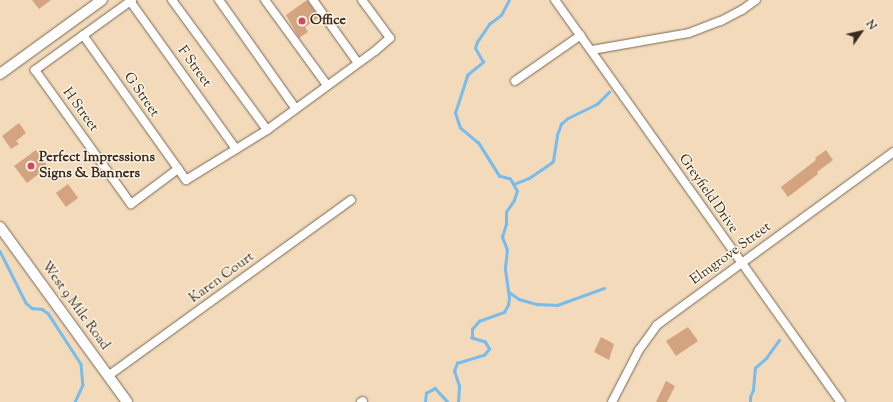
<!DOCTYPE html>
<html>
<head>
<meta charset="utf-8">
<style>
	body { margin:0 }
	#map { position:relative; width:893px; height:402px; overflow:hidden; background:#f2daba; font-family:"Sorts Mill Goudy",serif }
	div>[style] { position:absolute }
	.stream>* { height:2.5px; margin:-1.25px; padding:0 1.25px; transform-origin:1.25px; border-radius:1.25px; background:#77bced }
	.building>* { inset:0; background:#d4a380 }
	.roads { filter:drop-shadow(0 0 1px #7b6855) drop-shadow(0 0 1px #7b6855) }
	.minor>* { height:8px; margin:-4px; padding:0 4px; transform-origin:4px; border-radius:4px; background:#fff }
	.tertiary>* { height:10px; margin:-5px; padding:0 5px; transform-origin:5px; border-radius:5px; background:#fff }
	.dots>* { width:11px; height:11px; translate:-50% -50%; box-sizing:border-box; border:2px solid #fcf5e5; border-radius:50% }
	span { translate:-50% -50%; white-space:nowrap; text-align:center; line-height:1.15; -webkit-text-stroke:3px #fcf5e5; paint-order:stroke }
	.poi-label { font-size:14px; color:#3b2a1e; font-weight:700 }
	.left { translate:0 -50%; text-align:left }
	.street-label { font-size:14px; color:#3b2a1e }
	.north { position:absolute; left:841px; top:12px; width:40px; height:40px; -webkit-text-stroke:3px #fcf5e5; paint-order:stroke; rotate:56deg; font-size:11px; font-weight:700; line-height:16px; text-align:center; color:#3b2a1e }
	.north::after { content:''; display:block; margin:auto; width:14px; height:18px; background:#3b2a1e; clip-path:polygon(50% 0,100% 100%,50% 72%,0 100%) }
</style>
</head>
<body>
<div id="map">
	<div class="stream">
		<div style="left:514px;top:184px;width:16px;rotate:-22deg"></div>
		<div style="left:529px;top:178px;width:27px;rotate:-34deg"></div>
		<div style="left:551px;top:163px;width:3px;rotate:-45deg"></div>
		<div style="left:553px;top:161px;width:26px;rotate:-81deg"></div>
		<div style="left:557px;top:135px;width:12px;rotate:-70deg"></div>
		<div style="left:561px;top:124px;width:9px;rotate:-41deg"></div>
		<div style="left:568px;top:118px;width:32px;rotate:-26deg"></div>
		<div style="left:597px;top:104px;width:17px;rotate:-45deg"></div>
		<div style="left:0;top:251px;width:58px;rotate:63.4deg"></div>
		<div style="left:26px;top:303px;width:8px;rotate:40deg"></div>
		<div style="left:32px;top:308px;width:10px;rotate:6deg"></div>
		<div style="left:42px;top:309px;width:7px;rotate:34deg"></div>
		<div style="left:48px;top:313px;width:61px;rotate:57.1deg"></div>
		<div style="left:81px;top:364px;width:21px;rotate:85deg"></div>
		<div style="left:83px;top:385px;width:19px;rotate:115deg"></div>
		<div style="left:509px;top:292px;width:12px;rotate:35deg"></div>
		<div style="left:519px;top:299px;width:19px;rotate:16deg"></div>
		<div style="left:537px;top:304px;width:20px;rotate:3deg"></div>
		<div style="left:557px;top:305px;width:50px;rotate:-19.9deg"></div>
		<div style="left:425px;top:402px;width:9px;rotate:-84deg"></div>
		<div style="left:426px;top:393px;width:10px;rotate:-29deg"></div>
		<div style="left:435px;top:388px;width:19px;rotate:47deg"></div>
		<div style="left:458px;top:402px;width:16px;rotate:-86deg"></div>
		<div style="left:459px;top:386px;width:16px;rotate:-108deg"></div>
		<div style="left:454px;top:371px;width:9px;rotate:-69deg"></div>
		<div style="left:457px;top:363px;width:28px;rotate:-17deg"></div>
		<div style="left:484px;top:355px;width:8px;rotate:-50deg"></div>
		<div style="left:489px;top:349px;width:8px;rotate:-120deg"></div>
		<div style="left:485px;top:342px;width:14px;rotate:-163deg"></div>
		<div style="left:472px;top:338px;width:9px;rotate:-90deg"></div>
		<div style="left:472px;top:329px;width:11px;rotate:-49deg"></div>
		<div style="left:479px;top:321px;width:27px;rotate:-20deg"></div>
		<div style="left:504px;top:312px;width:8px;rotate:-60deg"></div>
		<div style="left:508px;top:305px;width:7px;rotate:-82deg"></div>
		<div style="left:509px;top:298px;width:30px;rotate:-98deg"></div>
		<div style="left:505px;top:268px;width:18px;rotate:-84deg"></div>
		<div style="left:507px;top:250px;width:14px;rotate:-111deg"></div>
		<div style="left:502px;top:237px;width:14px;rotate:-73deg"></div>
		<div style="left:506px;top:224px;width:12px;rotate:-90deg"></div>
		<div style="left:506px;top:212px;width:14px;rotate:-56deg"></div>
		<div style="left:514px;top:200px;width:9px;rotate:-72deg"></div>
		<div style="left:517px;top:191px;width:14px;rotate:-120deg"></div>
		<div style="left:510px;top:179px;width:11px;rotate:-165deg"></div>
		<div style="left:499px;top:176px;width:39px;rotate:-122deg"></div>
		<div style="left:478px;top:143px;width:23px;rotate:-140deg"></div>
		<div style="left:460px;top:128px;width:16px;rotate:-108deg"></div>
		<div style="left:455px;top:113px;width:40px;rotate:-72deg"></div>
		<div style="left:467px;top:75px;width:21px;rotate:-39deg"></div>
		<div style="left:483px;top:62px;width:16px;rotate:-120deg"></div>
		<div style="left:475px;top:48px;width:6px;rotate:-72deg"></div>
		<div style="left:477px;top:42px;width:22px;rotate:-56deg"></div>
		<div style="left:489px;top:24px;width:15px;rotate:-37deg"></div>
		<div style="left:501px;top:15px;width:17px;rotate:-62deg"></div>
		<div style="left:750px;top:402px;width:5px;rotate:-90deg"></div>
		<div style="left:750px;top:397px;width:8px;rotate:-67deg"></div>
		<div style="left:753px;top:390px;width:22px;rotate:-85deg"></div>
		<div style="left:755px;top:368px;width:15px;rotate:-42deg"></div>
		<div style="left:766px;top:358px;width:22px;rotate:-54deg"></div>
	</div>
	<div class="building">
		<div style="clip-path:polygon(32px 0,51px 0,39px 9px)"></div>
		<div style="clip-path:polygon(307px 0,319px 17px,305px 27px,308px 32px,299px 38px,286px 15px)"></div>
		<div style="clip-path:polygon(19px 123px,26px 133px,16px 141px,19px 144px,11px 149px,2px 136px)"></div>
		<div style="clip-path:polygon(36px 150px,48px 167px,27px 183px,14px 166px)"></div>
		<div style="clip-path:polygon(826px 150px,833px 160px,817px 172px,818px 174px,788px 197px,781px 187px,816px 160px,815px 158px)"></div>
		<div style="clip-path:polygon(68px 184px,78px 198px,66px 207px,56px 193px)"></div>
		<div style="clip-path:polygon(688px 327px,698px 341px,676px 356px,666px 341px)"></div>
		<div style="clip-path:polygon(601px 337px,614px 344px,609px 360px,594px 352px)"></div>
		<div style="clip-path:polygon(666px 381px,675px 386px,667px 402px,656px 402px)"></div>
	</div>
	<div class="roads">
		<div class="minor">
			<div style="left:132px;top:0;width:120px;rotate:144.2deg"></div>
			<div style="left:35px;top:70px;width:165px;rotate:54.4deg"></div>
			<div style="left:131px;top:204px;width:59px;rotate:-36.7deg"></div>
			<div style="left:172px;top:0;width:161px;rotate:53.8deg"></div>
			<div style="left:219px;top:0;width:133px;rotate:54.8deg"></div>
			<div style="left:265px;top:0;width:105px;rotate:53.9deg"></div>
			<div style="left:313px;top:0;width:77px;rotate:54.5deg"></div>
			<div style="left:555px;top:0;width:493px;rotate:54.6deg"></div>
			<div style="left:130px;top:1px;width:182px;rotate:54.4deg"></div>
			<div style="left:83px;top:35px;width:178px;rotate:54.6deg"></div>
			<div style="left:186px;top:180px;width:95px;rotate:-31.7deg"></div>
			<div style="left:267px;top:130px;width:134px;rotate:-36.2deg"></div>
			<div style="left:375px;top:51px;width:20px;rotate:-41deg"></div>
			<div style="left:390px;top:38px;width:47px;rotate:-126.4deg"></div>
			<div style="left:592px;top:50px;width:98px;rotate:-9.9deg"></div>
			<div style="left:689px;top:33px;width:34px;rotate:-21deg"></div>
			<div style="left:721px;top:21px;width:24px;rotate:-28deg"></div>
			<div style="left:742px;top:10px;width:17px;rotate:-36deg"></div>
			<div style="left:515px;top:81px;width:80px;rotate:-34.9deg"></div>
			<div style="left:108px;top:376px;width:300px;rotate:-35.9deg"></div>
			<div style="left:361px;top:402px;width:2px;rotate:-27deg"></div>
			<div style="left:612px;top:402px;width:59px;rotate:-62.6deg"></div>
			<div style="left:639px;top:350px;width:31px;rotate:-54deg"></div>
			<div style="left:657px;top:325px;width:293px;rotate:-36.2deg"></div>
		</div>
		<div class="tertiary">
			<div style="left:0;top:74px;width:126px;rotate:-36deg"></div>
			<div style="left:0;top:227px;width:216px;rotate:54deg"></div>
		</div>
	</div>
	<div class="dots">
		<div style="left:302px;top:21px;background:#d1495b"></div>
		<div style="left:31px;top:166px;background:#d1495b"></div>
	</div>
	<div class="poi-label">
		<span class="left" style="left:310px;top:21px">Office</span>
		<span class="left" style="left:39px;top:166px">Perfect Impressions<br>Signs &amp; Banners</span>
	</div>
	<div class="street-label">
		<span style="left:194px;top:67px;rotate:54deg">F Street</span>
		<span style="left:141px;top:95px;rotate:55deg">G Street</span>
		<span style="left:80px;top:110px;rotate:54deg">H Street</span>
		<span style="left:708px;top:194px;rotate:55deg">Greyfield Drive</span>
		<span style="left:731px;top:254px;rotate:-36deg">Elmgrove Street</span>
		<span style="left:222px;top:278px;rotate:-36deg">Karen Court</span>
		<span style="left:75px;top:306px;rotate:54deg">West 9 Mile Road</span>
	</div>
	<div class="north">N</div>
</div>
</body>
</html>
